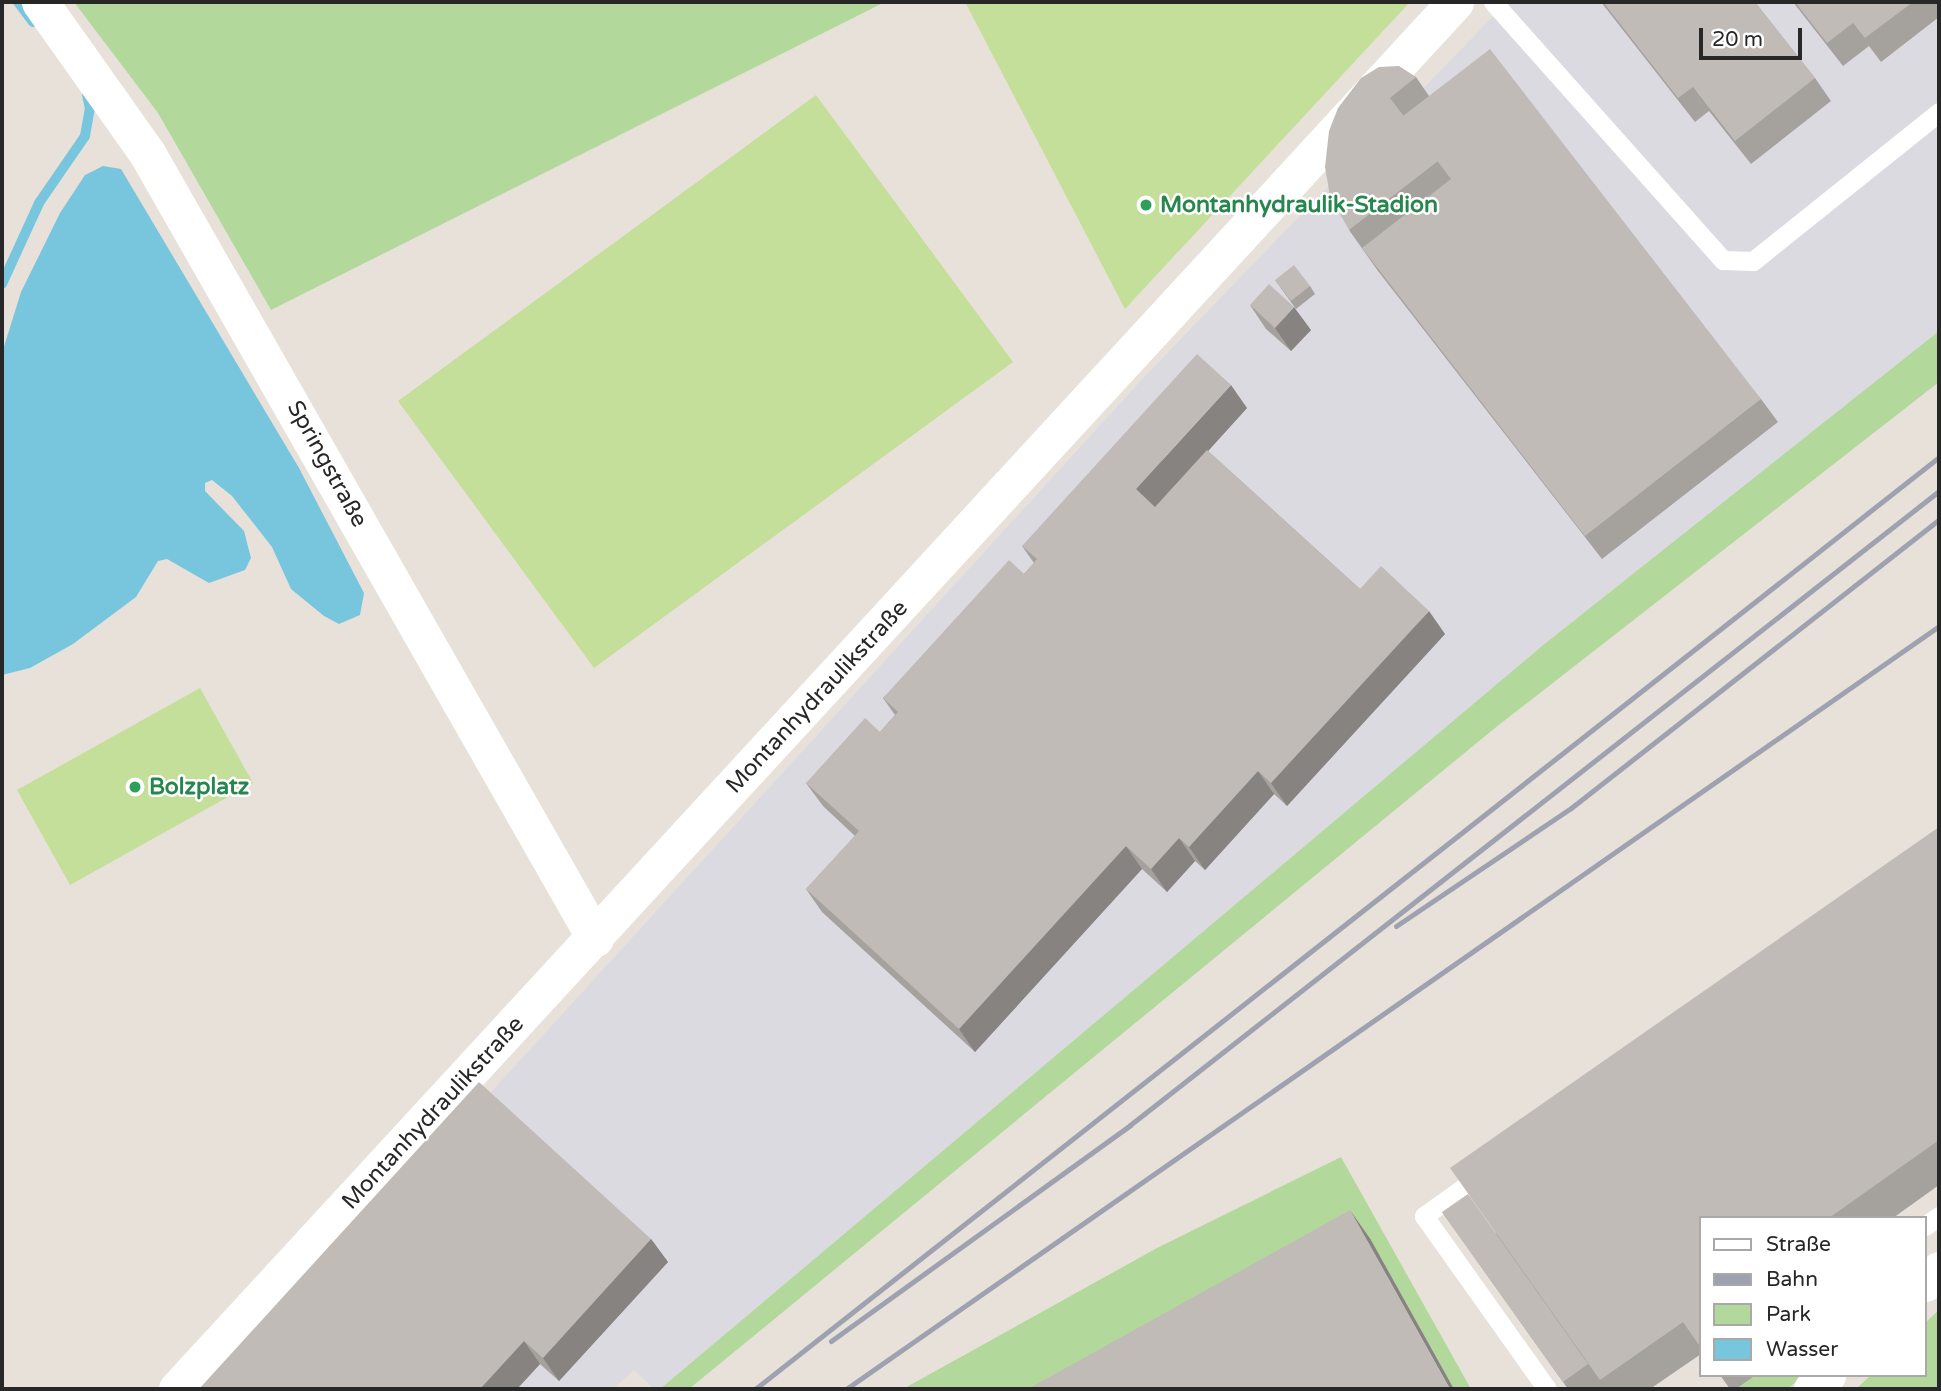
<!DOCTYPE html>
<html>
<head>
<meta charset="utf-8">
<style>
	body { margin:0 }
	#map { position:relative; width:1941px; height:1391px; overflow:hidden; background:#e8e1da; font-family:"Varela Round",sans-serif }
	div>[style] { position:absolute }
	.industrial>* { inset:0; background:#dcdae1 }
	.green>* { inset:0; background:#b3d89c }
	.pitch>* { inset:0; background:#c3df99 }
	.water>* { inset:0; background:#78c6de }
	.stream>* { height:10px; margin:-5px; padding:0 5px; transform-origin:5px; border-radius:5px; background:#78c6de }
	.lane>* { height:19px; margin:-9.5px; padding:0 9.5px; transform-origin:9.5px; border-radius:9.5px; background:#fff }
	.street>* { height:37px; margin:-18.5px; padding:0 18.5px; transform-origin:18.5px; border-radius:18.5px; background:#fff }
	.rail>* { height:5px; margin:-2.5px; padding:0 2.5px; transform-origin:2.5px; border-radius:2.5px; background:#9ea1af }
	.wall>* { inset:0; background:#a5a19d }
	.shaded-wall>* { inset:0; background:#868380 }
	.building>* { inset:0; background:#c0bbb7 }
	.dots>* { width:19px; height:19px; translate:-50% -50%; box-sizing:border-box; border:4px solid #fff; border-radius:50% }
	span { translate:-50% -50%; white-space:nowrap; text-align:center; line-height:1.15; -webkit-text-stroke:5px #fff; paint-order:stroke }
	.leisure-label { font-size:23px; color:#27864d; font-weight:700 }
	.left { translate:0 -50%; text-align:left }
	.street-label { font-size:23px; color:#272727 }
	.frame { position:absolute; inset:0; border:4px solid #272727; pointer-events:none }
	.legend { position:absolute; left:1699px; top:1216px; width:228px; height:161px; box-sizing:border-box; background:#fff; border:2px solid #a9a9a9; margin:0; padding:9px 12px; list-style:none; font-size:21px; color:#272727 }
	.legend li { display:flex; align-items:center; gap:14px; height:35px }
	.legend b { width:35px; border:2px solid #a9a9a9 }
	.scale { position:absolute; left:1699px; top:28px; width:103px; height:32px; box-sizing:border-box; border:4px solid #272727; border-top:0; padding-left:9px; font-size:21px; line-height:24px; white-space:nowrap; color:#272727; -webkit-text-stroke:5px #fff; paint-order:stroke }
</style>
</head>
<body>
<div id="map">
	<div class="industrial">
		<div style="clip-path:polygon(1507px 2px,1939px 2px,1939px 331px,1542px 646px,660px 1389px,654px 1389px,634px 1370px,613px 1389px,220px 1389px,1145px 376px)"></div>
	</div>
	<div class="green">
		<div style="clip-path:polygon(74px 2px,885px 2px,271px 310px,158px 113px)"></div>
		<div style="clip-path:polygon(1939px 331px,1939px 382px,1495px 728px,689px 1389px,660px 1389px,1542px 646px)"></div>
		<div style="clip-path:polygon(1341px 1157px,1471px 1389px,1454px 1389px,1371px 1240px,1071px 1389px,903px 1389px,1157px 1248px)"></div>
		<div style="clip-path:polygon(1939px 1310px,1939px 1389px,1856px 1389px,1871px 1375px,1925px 1375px,1925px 1323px)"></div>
		<div style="clip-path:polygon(1756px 1375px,1803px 1375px,1788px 1389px,1736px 1389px)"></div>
	</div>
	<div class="pitch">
		<div style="clip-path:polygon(965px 2px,1410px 2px,1125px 309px)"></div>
		<div style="clip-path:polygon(816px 95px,1013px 362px,594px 668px,398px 401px)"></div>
		<div style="clip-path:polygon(200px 688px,253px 783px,70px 885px,17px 790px)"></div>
	</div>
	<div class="water">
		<div style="clip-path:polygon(103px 166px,121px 169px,299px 468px,364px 593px,360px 615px,339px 624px,324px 616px,291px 589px,272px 547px,232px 496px,212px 480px,205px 483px,205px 491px,244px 531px,251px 558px,245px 570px,209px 583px,167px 559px,158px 561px,136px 597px,73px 644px,30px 668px,2px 675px,2px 353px,21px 292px,60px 213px,85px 175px)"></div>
	</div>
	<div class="stream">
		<div style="left:18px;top:2px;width:25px;rotate:53deg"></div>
		<div style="left:2px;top:284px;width:89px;rotate:-65.4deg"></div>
		<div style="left:39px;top:203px;width:81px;rotate:-55.5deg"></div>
		<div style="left:85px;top:136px;width:27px;rotate:-80deg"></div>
		<div style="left:90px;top:109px;width:14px;rotate:-102deg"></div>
	</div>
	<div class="lane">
		<div style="left:1493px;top:2px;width:346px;rotate:48.3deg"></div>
		<div style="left:1723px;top:260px;width:30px;rotate:2deg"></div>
		<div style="left:1753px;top:261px;width:238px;rotate:-38.7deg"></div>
		<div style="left:1484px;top:1173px;width:74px;rotate:144.4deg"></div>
		<div style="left:1424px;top:1216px;width:212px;rotate:54.6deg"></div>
		<div style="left:1925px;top:1226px;width:17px;rotate:-36deg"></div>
	</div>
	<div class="street">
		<div style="left:40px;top:2px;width:185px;rotate:54.7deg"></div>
		<div style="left:147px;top:153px;width:904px;rotate:60.29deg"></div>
		<div style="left:1925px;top:1283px;width:19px;rotate:-43deg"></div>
		<div style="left:177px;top:1389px;width:1886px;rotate:-47.34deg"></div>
		<div style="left:1812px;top:1389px;width:21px;rotate:-43deg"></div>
	</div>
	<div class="rail">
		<div style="left:1396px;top:926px;width:211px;rotate:-34deg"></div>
		<div style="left:1571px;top:808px;width:468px;rotate:-38.1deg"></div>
		<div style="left:831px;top:1341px;width:369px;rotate:-35.8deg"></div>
		<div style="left:1130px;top:1125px;width:1028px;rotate:-38.09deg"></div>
		<div style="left:755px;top:1389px;width:1507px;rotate:-38.21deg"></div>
		<div style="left:846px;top:1389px;width:1333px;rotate:-34.92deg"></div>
	</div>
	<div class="wall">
		<div style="clip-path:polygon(1601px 2px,1755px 2px,1815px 78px,1831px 101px,1751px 164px,1709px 111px,1695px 122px)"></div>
		<div style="clip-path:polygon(1793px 2px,1939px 2px,1939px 17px,1881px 62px,1869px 46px,1843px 66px)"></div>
		<div style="clip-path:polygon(1379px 67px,1416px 77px,1429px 96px,1761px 399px,1778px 422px,1602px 559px,1378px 271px,1349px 230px)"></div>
		<div style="clip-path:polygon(1275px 280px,1310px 286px,1315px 294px,1296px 309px)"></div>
		<div style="clip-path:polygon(1250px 305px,1311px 330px,1291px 351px,1266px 329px)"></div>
		<div style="clip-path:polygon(1247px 408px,1208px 451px,1360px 589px,1445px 634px,1287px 806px,1274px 794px,1205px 870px,1195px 861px,1167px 892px,1142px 869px,975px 1052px,822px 912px,806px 889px,855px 836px,823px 806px,806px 783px,880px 732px,895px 715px,883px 698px,1024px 574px,1034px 563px,1022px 546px)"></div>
		<div style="clip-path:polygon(1939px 827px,1939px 1185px,1893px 1218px,1701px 1218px,1701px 1354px,1650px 1389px,1606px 1389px,1601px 1382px,1605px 1387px,1602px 1389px,1568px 1389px,1442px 1212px,1496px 1233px)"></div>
		<div style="clip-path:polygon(651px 1239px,668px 1262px,559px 1381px,540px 1364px,517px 1389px,199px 1389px)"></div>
		<div style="clip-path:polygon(1720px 1375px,1756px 1375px,1736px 1389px,1730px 1389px)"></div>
	</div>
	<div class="shaded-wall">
		<div style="clip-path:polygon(1294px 307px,1311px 330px,1291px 351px,1275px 328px)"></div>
		<div style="clip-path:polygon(1231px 385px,1247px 408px,1152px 513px,1136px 489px)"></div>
		<div style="clip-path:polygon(1429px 611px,1445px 634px,1287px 806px,1271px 783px)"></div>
		<div style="clip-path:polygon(1258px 771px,1274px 794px,1205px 870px,1189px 847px)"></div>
		<div style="clip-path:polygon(1179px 838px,1195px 861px,1167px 892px,1151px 869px)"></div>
		<div style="clip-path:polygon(1126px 846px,1142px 869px,975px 1052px,959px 1029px)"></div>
		<div style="clip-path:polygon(1350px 1210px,1371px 1240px,1454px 1389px,1450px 1389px)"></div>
		<div style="clip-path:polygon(651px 1239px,668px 1262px,559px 1381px,543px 1358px)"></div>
		<div style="clip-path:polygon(524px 1341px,540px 1364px,517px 1389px,480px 1389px)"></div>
	</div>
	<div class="building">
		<div style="clip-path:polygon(1603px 2px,1755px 2px,1815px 78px,1735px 141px,1693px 87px,1678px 98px)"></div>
		<div style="clip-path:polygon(1795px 2px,1913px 2px,1865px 38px,1853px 23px,1827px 43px)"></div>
		<div style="clip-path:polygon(1490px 49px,1761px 399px,1585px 536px,1362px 248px,1451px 179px,1403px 116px)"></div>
		<div style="clip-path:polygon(1399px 66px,1416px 77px,1390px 98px,1438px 161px,1349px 230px,1330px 196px,1325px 167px,1329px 131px,1338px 108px,1361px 78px,1379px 67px)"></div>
		<div style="clip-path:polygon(1294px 265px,1310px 286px,1291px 301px,1275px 280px)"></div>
		<div style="clip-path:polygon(1269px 284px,1294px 307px,1275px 328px,1250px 305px)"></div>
		<div style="clip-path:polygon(1197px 354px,1231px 385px,1136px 489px,1155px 507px,1207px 450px,1360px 589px,1381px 566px,1429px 611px,1271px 783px,1258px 771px,1189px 847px,1179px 838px,1151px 869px,1126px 846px,959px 1029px,806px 889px,859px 831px,806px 783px,865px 718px,880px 732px,898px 712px,883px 698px,1009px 560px,1024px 574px,1037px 559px,1022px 546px)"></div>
		<div style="clip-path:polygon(1939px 827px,1939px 1140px,1829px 1218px,1701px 1218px,1701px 1348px,1683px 1322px,1600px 1380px,1450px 1168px)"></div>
		<div style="clip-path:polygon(479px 1082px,651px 1239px,543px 1358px,524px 1341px,480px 1389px,199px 1389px)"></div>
		<div style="clip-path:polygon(1468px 1194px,1588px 1364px,1563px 1382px,1442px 1212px)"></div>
		<div style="clip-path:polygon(1350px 1210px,1450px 1389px,1028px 1389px)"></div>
	</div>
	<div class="dots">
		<div style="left:1146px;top:205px;background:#2e9e5b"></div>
		<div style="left:135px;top:787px;background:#2e9e5b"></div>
	</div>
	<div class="leisure-label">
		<span class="left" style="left:1160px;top:205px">Montanhydraulik-Stadion</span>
		<span class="left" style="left:149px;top:787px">Bolzplatz</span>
	</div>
	<div class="street-label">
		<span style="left:327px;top:464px;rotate:61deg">Springstraße</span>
		<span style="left:817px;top:697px;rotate:-47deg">Montanhydraulikstraße</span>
		<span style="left:433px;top:1113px;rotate:-47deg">Montanhydraulikstraße</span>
	</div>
	<div class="frame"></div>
	<ul class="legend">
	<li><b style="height:9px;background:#fff"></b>Straße</li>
	<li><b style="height:9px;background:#9ea1af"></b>Bahn</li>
	<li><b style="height:19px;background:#b3d89c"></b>Park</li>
	<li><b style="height:19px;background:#78c6de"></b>Wasser</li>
	</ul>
	<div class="scale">20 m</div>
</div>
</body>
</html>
